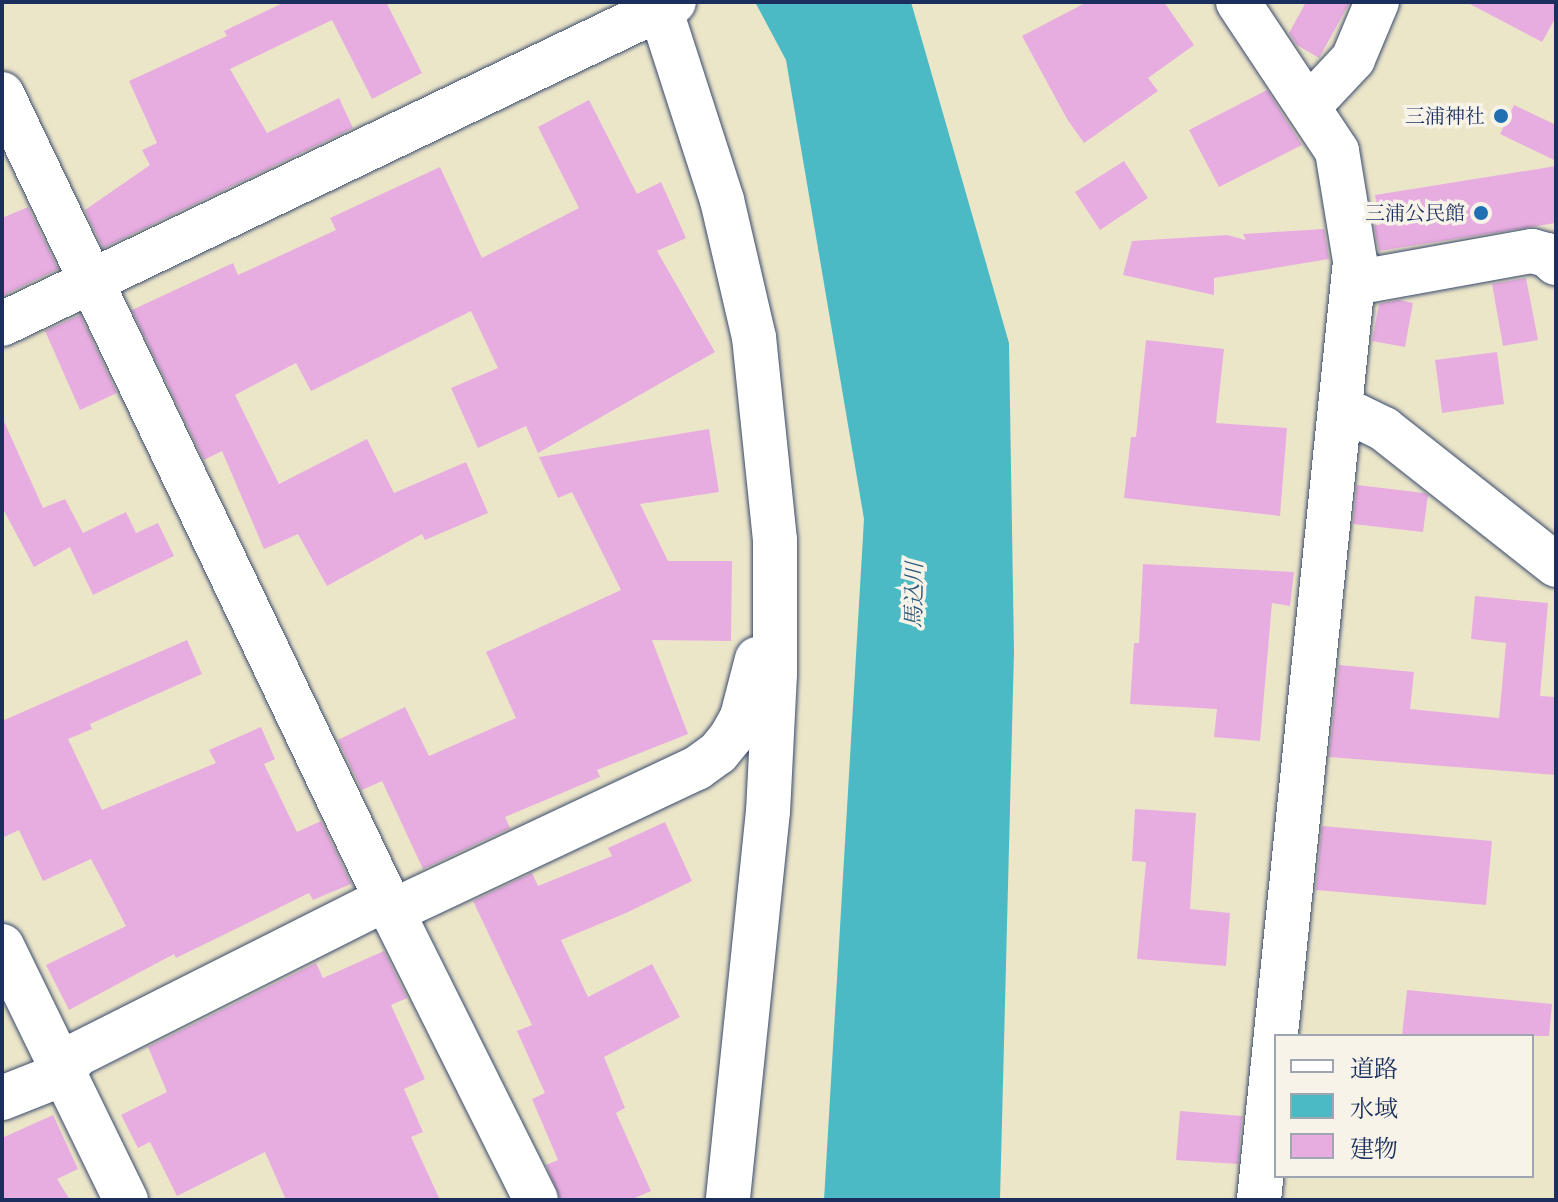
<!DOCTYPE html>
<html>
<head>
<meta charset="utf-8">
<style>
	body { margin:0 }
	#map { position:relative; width:1558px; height:1202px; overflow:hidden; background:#ece6c9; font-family:"Libre Caslon Text","Noto Serif JP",serif }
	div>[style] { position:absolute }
	.water>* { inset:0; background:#4cbac4 }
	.building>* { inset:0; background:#e8ade0 }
	.roads { filter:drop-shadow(0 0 2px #3a4a6e) drop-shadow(0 0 2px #3a4a6e) }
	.minor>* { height:44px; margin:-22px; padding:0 22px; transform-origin:22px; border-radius:22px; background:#fff }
	.dots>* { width:22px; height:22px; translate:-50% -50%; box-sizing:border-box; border:4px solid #f7f3e8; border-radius:50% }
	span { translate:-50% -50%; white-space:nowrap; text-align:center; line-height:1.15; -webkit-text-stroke:7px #f7f3e8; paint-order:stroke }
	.poi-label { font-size:20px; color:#1b2f5e }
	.right { translate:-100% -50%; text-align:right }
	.water-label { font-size:22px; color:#2a597d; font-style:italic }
	.frame { position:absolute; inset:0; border:4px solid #1b2f5e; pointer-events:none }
	.legend { position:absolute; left:1274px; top:1034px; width:260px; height:144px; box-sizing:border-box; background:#f7f3e8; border:2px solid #9fa5b1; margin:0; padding:10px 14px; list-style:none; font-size:24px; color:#1b2f5e }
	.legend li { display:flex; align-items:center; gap:16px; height:40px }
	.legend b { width:40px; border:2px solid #9fa5b1 }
</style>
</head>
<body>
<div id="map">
	<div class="water">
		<div style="clip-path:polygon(755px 2px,911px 2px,1009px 343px,1014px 651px,1000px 1200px,824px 1200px,864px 519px,786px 60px)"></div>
	</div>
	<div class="building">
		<div style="clip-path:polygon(285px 2px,386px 2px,422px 73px,372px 99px,332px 20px,230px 69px,267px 133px,339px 98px,353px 128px,103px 248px,85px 210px,150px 165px,142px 150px,157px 143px,129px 81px,227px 36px,224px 31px)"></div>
		<div style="clip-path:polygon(1087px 2px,1164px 2px,1194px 45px,1148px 78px,1158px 91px,1084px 143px,1067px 119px,1022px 36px)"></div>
		<div style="clip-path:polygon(1306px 2px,1350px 2px,1319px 58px,1297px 45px,1289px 33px)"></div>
		<div style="clip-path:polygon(1466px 2px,1556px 2px,1556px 17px,1542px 42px)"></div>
		<div style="clip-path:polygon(1267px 90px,1302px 145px,1219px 187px,1189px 130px)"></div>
		<div style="clip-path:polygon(589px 100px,637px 194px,661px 182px,686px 238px,657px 251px,715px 352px,538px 453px,526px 426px,478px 448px,451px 388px,498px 368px,471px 311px,311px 391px,296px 363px,235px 395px,279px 484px,367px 439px,394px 493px,466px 462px,488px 513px,425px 540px,422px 534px,327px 586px,298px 534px,264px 549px,222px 451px,204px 460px,132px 310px,233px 263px,238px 275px,336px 230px,330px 218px,440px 167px,482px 258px,579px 208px,538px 127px)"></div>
		<div style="clip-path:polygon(1514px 105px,1556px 125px,1556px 161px,1500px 134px)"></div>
		<div style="clip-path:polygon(1124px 161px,1148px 198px,1100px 230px,1075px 192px)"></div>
		<div style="clip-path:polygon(1556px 166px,1556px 223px,1379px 251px,1374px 225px,1380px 225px,1375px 195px)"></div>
		<div style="clip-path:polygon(28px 207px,58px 269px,2px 296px,2px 218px)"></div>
		<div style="clip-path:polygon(1324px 229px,1329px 259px,1214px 278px,1214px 295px,1123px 275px,1132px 241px,1227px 235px,1246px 240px,1243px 234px)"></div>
		<div style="clip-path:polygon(1526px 278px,1538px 340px,1503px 346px,1492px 284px)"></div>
		<div style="clip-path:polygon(1399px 300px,1413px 303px,1405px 347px,1372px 341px,1379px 304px)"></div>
		<div style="clip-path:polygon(80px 315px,117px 393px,80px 410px,45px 331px)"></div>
		<div style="clip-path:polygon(1146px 340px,1224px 349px,1216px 423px,1287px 428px,1280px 516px,1124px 498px,1131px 437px,1136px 437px)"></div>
		<div style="clip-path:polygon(1497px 352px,1504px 404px,1442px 413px,1435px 360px)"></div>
		<div style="clip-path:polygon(2px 417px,43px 508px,65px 499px,83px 533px,126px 512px,136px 533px,158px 523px,174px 556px,93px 595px,70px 547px,34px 567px,2px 507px)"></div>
		<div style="clip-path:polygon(709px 429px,719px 492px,640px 504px,668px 561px,732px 561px,731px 641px,652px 640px,688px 734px,597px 770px,600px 777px,505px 817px,510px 828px,423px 869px,382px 781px,362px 790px,338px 740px,405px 707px,429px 756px,516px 718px,486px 652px,621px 590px,572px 492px,558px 498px,539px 457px)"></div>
		<div style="clip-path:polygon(1357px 485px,1424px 493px,1428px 495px,1423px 532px,1353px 524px)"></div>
		<div style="clip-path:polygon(1143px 564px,1294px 572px,1290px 606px,1272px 603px,1260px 741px,1214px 737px,1217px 709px,1130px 704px,1134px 643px,1139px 643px)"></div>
		<div style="clip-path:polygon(1475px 596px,1548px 603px,1540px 696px,1556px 697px,1556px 775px,1329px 757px,1339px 665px,1414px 672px,1410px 709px,1499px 718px,1506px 643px,1471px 639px)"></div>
		<div style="clip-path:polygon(187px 640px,202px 674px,90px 724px,92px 729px,68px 739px,102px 810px,216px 763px,209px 750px,261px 727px,275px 759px,264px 764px,297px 832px,321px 821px,351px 884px,313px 900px,309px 893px,176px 958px,174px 954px,69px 1010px,46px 965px,126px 926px,91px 859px,43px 881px,19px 830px,2px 838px,2px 721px)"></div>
		<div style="clip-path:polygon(1135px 809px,1196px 813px,1190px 909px,1230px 913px,1226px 966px,1137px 959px,1146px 862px,1132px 861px)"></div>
		<div style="clip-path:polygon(665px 822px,692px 881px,626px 913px,561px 940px,588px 997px,652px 964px,680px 1017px,604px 1057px,625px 1108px,616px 1113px,651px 1191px,630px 1200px,561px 1200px,546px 1165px,558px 1160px,532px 1099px,545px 1093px,517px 1031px,532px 1025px,473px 901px,532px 873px,538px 886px,612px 856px,608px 848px)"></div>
		<div style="clip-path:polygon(1322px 826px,1492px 841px,1486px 905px,1316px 890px)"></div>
		<div style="clip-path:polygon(384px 951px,407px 998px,391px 1005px,425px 1079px,404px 1089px,423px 1132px,411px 1137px,440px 1200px,286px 1200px,265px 1152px,177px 1196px,150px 1142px,138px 1148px,121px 1115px,167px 1092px,148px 1047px,316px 963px,323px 978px)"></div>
		<div style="clip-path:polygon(1407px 990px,1552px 1004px,1549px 1036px,1402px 1036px)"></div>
		<div style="clip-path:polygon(1180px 1111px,1242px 1116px,1238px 1164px,1176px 1160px)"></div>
		<div style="clip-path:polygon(53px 1115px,78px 1169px,57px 1179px,70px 1200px,2px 1200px,2px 1138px)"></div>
	</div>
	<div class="roads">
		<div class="minor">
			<div style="left:658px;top:2px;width:208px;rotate:72.1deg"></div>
			<div style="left:722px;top:200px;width:141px;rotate:76.9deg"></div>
			<div style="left:754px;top:337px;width:204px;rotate:84.1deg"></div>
			<div style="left:775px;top:540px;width:134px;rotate:90deg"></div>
			<div style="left:775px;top:674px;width:137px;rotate:92.9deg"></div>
			<div style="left:768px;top:811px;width:391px;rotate:95.9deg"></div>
			<div style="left:1238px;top:2px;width:179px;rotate:56.4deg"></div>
			<div style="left:1337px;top:151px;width:111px;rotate:80.7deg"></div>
			<div style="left:1355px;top:261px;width:944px;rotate:95.84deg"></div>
			<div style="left:2px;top:94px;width:892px;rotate:64.5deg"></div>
			<div style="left:386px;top:899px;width:336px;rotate:63.5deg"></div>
			<div style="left:1308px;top:107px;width:66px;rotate:-46.8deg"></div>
			<div style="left:1353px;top:59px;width:62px;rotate:-67.2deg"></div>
			<div style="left:1354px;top:283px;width:181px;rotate:-10.2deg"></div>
			<div style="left:1532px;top:251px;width:16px;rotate:15deg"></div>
			<div style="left:1547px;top:255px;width:12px;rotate:42deg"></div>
			<div style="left:2px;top:324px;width:745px;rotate:-25.6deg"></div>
			<div style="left:1341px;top:408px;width:48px;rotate:26deg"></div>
			<div style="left:1384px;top:429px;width:219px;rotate:38.3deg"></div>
			<div style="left:393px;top:911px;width:336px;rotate:-25.2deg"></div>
			<div style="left:697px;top:768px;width:26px;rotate:-36deg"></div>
			<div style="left:718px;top:753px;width:21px;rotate:-51deg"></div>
			<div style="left:731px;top:737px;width:23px;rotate:-61deg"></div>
			<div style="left:742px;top:717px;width:60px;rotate:-75.5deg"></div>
			<div style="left:2px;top:946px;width:283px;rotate:64deg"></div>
			<div style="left:2px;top:1098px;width:66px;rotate:-21.5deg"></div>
			<div style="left:63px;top:1074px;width:23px;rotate:-56deg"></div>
			<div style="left:76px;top:1055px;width:347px;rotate:-26.7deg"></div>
		</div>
	</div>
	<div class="dots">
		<div style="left:1501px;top:116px;background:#1f6fb2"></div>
		<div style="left:1481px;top:213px;background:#1f6fb2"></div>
	</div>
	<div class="poi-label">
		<span class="right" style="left:1485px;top:116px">三浦神社</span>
		<span class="right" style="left:1465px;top:213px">三浦公民館</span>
	</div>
	<div class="water-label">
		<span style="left:914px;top:595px;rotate:-89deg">馬込川</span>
	</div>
	<div class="frame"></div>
	<ul class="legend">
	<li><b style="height:10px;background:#fff"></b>道路</li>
	<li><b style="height:22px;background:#4cbac4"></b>水域</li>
	<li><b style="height:22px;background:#e8ade0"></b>建物</li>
	</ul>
</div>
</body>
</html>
